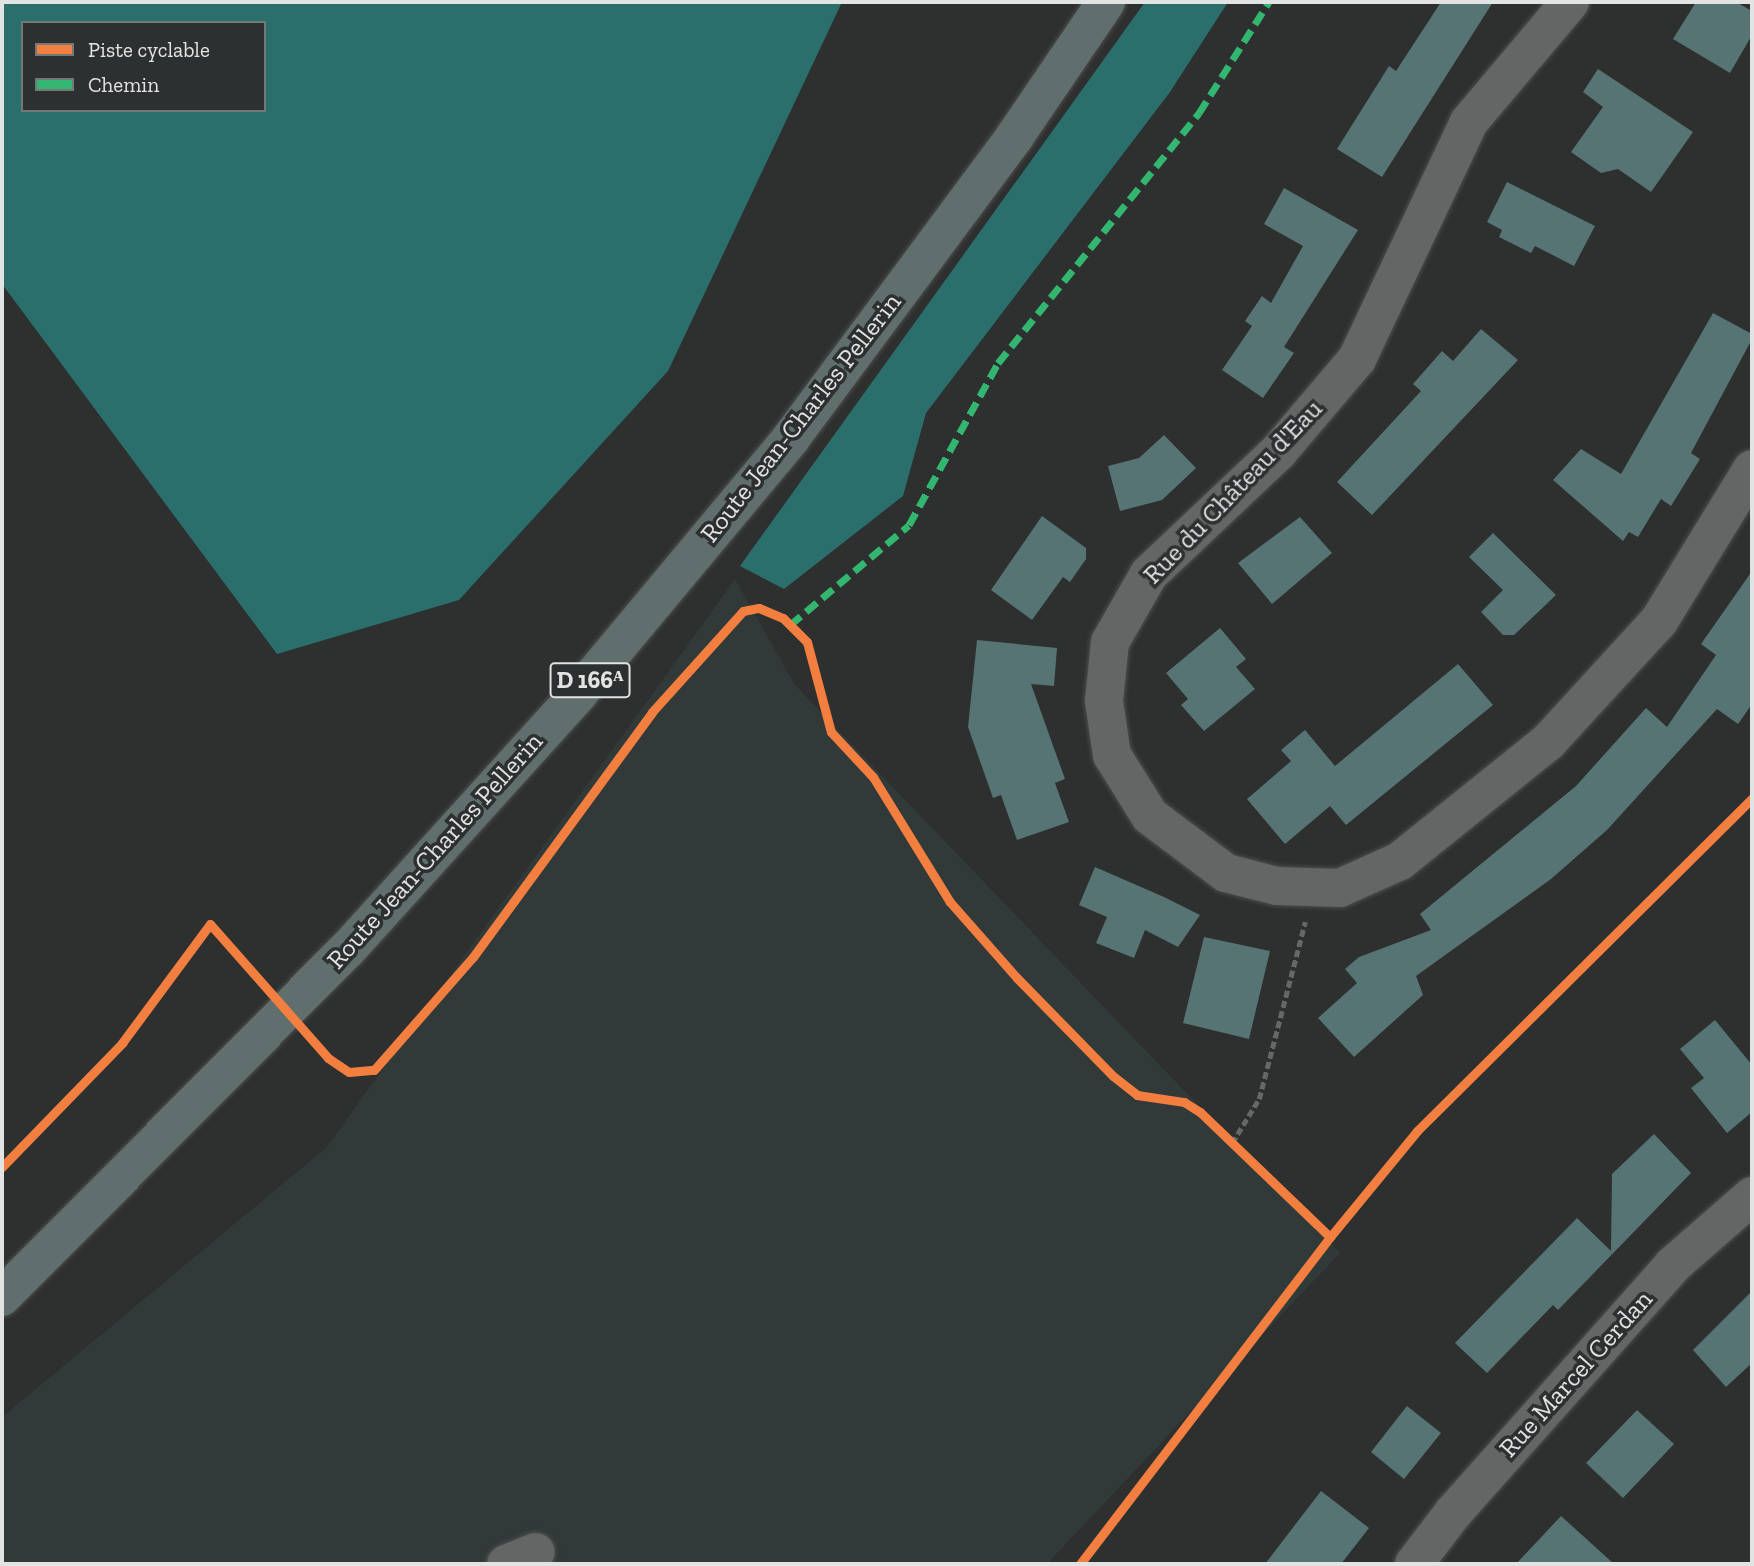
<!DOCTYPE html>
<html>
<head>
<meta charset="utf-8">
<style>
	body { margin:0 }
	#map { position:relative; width:1754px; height:1566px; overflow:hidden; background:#2e2f2f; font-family:"Zilla Slab",serif }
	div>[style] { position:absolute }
	.built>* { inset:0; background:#313a39 }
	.forest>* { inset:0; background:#2b6f6c }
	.building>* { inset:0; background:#567473 }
	.path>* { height:4.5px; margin-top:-2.25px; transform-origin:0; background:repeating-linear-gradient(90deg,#666868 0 7px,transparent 0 10.5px) }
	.roads { filter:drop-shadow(0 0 2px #4b4d4c) drop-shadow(0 0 2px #4b4d4c) }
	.street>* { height:38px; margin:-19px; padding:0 19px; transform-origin:19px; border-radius:19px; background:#646565 }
	.primary>* { height:38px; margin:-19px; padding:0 19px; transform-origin:19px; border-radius:19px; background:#606e6d }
	.quiet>* { height:7px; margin-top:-3.5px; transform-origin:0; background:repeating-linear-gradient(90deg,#33b770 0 14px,transparent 0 21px) }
	.cycleway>* { height:9px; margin:-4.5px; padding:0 4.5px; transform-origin:4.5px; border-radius:4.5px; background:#f27e40 }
	span { translate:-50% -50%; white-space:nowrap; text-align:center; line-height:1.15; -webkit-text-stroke:7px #2d3030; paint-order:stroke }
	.shield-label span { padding:2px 5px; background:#2d3030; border:2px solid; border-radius:5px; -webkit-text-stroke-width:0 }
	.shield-label { font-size:24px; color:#e1e4e3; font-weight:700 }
	.street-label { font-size:26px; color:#e1e4e3 }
	.frame { position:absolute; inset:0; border:4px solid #e1e4e3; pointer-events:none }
	.legend { position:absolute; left:21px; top:21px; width:245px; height:91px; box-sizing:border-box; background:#2d3030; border:2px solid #757878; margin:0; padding:9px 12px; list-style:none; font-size:21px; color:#e1e4e3 }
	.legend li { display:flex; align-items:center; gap:14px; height:35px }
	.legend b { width:35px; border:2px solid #757878 }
</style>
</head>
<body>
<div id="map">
	<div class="built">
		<div style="clip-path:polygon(735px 579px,795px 685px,1340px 1253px,1047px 1564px,2px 1564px,2px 1417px,326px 1148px)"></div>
	</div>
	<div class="forest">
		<div style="clip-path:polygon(evenodd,2px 2px,842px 2px,668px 371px,459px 600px,277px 654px,2px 284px,2px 2px,23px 23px,264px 23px,264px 110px,23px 110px,23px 23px)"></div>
		<div style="clip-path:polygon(1145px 2px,1228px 2px,1170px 92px,926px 413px,903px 496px,784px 589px,740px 566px)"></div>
	</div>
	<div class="building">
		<div style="clip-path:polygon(1441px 2px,1493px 2px,1382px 177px,1337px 149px,1389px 66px,1396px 71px)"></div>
		<div style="clip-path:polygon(1696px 2px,1736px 2px,1752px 11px,1752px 35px,1730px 73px,1673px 39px)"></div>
		<div style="clip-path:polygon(1598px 69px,1693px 132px,1651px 192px,1618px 169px,1601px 173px,1571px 152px,1603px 107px,1583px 92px)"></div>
		<div style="clip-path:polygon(1507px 182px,1595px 226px,1574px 266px,1535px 246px,1531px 253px,1499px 237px,1502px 230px,1487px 222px)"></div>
		<div style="clip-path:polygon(1284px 188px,1358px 230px,1284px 347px,1294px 353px,1263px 398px,1222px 370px,1252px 326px,1245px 321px,1262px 296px,1271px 303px,1303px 246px,1264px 224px)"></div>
		<div style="clip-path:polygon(1713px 313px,1752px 334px,1752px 339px,1691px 453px,1700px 459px,1671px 506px,1661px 499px,1638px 537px,1629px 532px,1623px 541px,1553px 480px,1581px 449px,1621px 474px)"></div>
		<div style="clip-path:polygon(1481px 329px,1518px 360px,1372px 515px,1337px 482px,1421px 391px,1413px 384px,1442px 351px,1453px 361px)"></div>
		<div style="clip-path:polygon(1164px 435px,1196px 468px,1162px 500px,1120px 511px,1108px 466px,1139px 458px)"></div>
		<div style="clip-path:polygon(1042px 516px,1086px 548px,1086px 559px,1070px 582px,1063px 577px,1032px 620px,991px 590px)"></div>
		<div style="clip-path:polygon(1300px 517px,1332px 553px,1272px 604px,1238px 563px)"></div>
		<div style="clip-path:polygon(1493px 533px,1556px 595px,1514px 635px,1503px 635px,1481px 612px,1503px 590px,1469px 557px)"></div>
		<div style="clip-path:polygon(1752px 571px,1752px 704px,1738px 724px,1717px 709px,1607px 830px,1551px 879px,1416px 976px,1423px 995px,1354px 1057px,1318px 1018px,1357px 983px,1345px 969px,1359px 957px,1431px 930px,1420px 914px,1576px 786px,1646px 708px,1667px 727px,1716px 655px,1701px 644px)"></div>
		<div style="clip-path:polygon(1220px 628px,1246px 659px,1236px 667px,1255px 689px,1204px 731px,1181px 705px,1188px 699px,1166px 673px)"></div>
		<div style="clip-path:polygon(977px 640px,1057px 648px,1054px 686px,1031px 684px,1065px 779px,1055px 783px,1069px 822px,1017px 840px,1001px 795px,993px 798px,968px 727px)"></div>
		<div style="clip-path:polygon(1458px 664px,1493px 705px,1346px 825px,1330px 806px,1285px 844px,1247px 799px,1291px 761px,1281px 750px,1305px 730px,1335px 766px)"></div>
		<div style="clip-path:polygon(1095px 867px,1164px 897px,1200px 915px,1178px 947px,1145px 930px,1134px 958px,1096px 943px,1107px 917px,1079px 905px)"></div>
		<div style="clip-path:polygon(1204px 937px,1270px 951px,1249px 1039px,1183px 1023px)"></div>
		<div style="clip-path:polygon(1715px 1020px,1752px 1065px,1752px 1112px,1727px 1133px,1691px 1088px,1704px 1078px,1680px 1049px)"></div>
		<div style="clip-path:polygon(1654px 1134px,1691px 1173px,1558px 1310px,1553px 1305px,1487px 1373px,1455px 1343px,1577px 1218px,1611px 1251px,1612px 1174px)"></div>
		<div style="clip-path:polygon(1752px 1291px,1752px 1363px,1726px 1387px,1693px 1350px)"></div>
		<div style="clip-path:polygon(1407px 1406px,1441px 1433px,1404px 1479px,1371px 1452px)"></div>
		<div style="clip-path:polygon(1637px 1410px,1674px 1444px,1623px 1498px,1586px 1463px)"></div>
		<div style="clip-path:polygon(1321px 1491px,1369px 1528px,1341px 1564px,1265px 1564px)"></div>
		<div style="clip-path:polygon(1561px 1516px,1571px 1525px,1614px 1564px,1516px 1564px)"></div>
	</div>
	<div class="path">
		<div style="left:1232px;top:1143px;width:52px;rotate:-58.5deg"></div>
		<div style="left:1259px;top:1099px;width:183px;rotate:-75.4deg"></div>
	</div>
	<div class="roads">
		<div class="street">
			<div style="left:1570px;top:2px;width:157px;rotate:130.1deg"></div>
			<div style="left:1469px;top:122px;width:262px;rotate:115.3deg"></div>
			<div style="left:1357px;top:359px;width:122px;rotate:130.3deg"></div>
			<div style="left:1278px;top:452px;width:178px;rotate:136.6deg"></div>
			<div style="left:1149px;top:574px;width:78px;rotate:119.8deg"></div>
			<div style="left:1110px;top:642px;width:59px;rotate:95.8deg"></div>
			<div style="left:1104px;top:701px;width:55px;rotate:81.6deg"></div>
			<div style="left:1112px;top:755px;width:72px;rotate:58.1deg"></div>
			<div style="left:1150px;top:816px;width:95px;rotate:36.9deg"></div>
			<div style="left:1226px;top:873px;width:53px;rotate:14.3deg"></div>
			<div style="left:1277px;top:886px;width:63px;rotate:1.8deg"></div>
			<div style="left:1340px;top:888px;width:66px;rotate:-24.2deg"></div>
			<div style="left:1400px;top:861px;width:190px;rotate:-38.8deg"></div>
			<div style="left:1548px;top:742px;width:164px;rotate:-47.5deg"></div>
			<div style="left:1659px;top:621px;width:178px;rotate:-58.5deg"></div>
			<div style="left:506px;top:1564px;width:32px;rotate:-22deg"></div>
			<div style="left:1414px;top:1564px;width:64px;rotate:-52.6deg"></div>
			<div style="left:1453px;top:1513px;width:332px;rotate:-48.4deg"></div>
			<div style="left:1673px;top:1265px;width:105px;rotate:-41.1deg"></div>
		</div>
		<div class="primary">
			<div style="left:2px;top:1297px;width:489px;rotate:-45.2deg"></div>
			<div style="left:347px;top:950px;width:345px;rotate:-47.9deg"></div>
			<div style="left:578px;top:694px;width:333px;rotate:-50.2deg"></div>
			<div style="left:791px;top:438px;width:376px;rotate:-53.4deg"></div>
			<div style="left:1015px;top:136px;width:162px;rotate:-55.8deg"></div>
		</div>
	</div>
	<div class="quiet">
		<div style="left:790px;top:625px;width:155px;rotate:-40deg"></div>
		<div style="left:909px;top:525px;width:185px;rotate:-61.2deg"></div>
		<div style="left:998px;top:363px;width:321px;rotate:-51.2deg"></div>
		<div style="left:1199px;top:113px;width:131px;rotate:-57.8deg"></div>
	</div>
	<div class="cycleway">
		<div style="left:2px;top:1167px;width:173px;rotate:-45.9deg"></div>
		<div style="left:122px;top:1043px;width:148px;rotate:-53.5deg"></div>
		<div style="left:210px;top:924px;width:179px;rotate:48.6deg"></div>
		<div style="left:328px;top:1058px;width:25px;rotate:34deg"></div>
		<div style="left:349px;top:1072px;width:25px;rotate:-5deg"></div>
		<div style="left:374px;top:1070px;width:150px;rotate:-48.8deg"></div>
		<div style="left:473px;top:957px;width:303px;rotate:-53.8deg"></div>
		<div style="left:652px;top:712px;width:136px;rotate:-48deg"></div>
		<div style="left:743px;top:611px;width:16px;rotate:-11deg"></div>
		<div style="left:759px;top:608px;width:26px;rotate:23deg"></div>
		<div style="left:783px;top:618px;width:34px;rotate:45deg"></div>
		<div style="left:807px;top:642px;width:93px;rotate:75.1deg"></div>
		<div style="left:831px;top:732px;width:62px;rotate:47deg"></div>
		<div style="left:873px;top:777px;width:147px;rotate:58.4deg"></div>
		<div style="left:950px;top:902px;width:101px;rotate:48.6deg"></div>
		<div style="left:1017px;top:978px;width:137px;rotate:45.6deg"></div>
		<div style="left:1113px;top:1076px;width:31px;rotate:38deg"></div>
		<div style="left:1137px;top:1095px;width:48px;rotate:8.5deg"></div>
		<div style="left:1184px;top:1102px;width:19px;rotate:32deg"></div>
		<div style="left:1200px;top:1112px;width:180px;rotate:43.9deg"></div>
		<div style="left:1330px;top:1237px;width:137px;rotate:-50.6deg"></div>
		<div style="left:1417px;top:1131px;width:472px;rotate:-44.8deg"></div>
		<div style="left:1080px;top:1564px;width:412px;rotate:-52.6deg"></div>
	</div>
	<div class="shield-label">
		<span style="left:590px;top:680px">D 166ᴬ</span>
	</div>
	<div class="street-label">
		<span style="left:801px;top:418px;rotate:-52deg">Route Jean-Charles Pellerin</span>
		<span style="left:1233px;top:492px;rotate:-46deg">Rue du Château d'Eau</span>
		<span style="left:435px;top:851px;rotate:-48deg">Route Jean-Charles Pellerin</span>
		<span style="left:1576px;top:1374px;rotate:-48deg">Rue Marcel Cerdan</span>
	</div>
	<div class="frame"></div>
	<ul class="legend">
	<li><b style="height:9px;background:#f27e40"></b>Piste cyclable</li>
	<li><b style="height:9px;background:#33b770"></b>Chemin</li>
	</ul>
</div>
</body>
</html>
